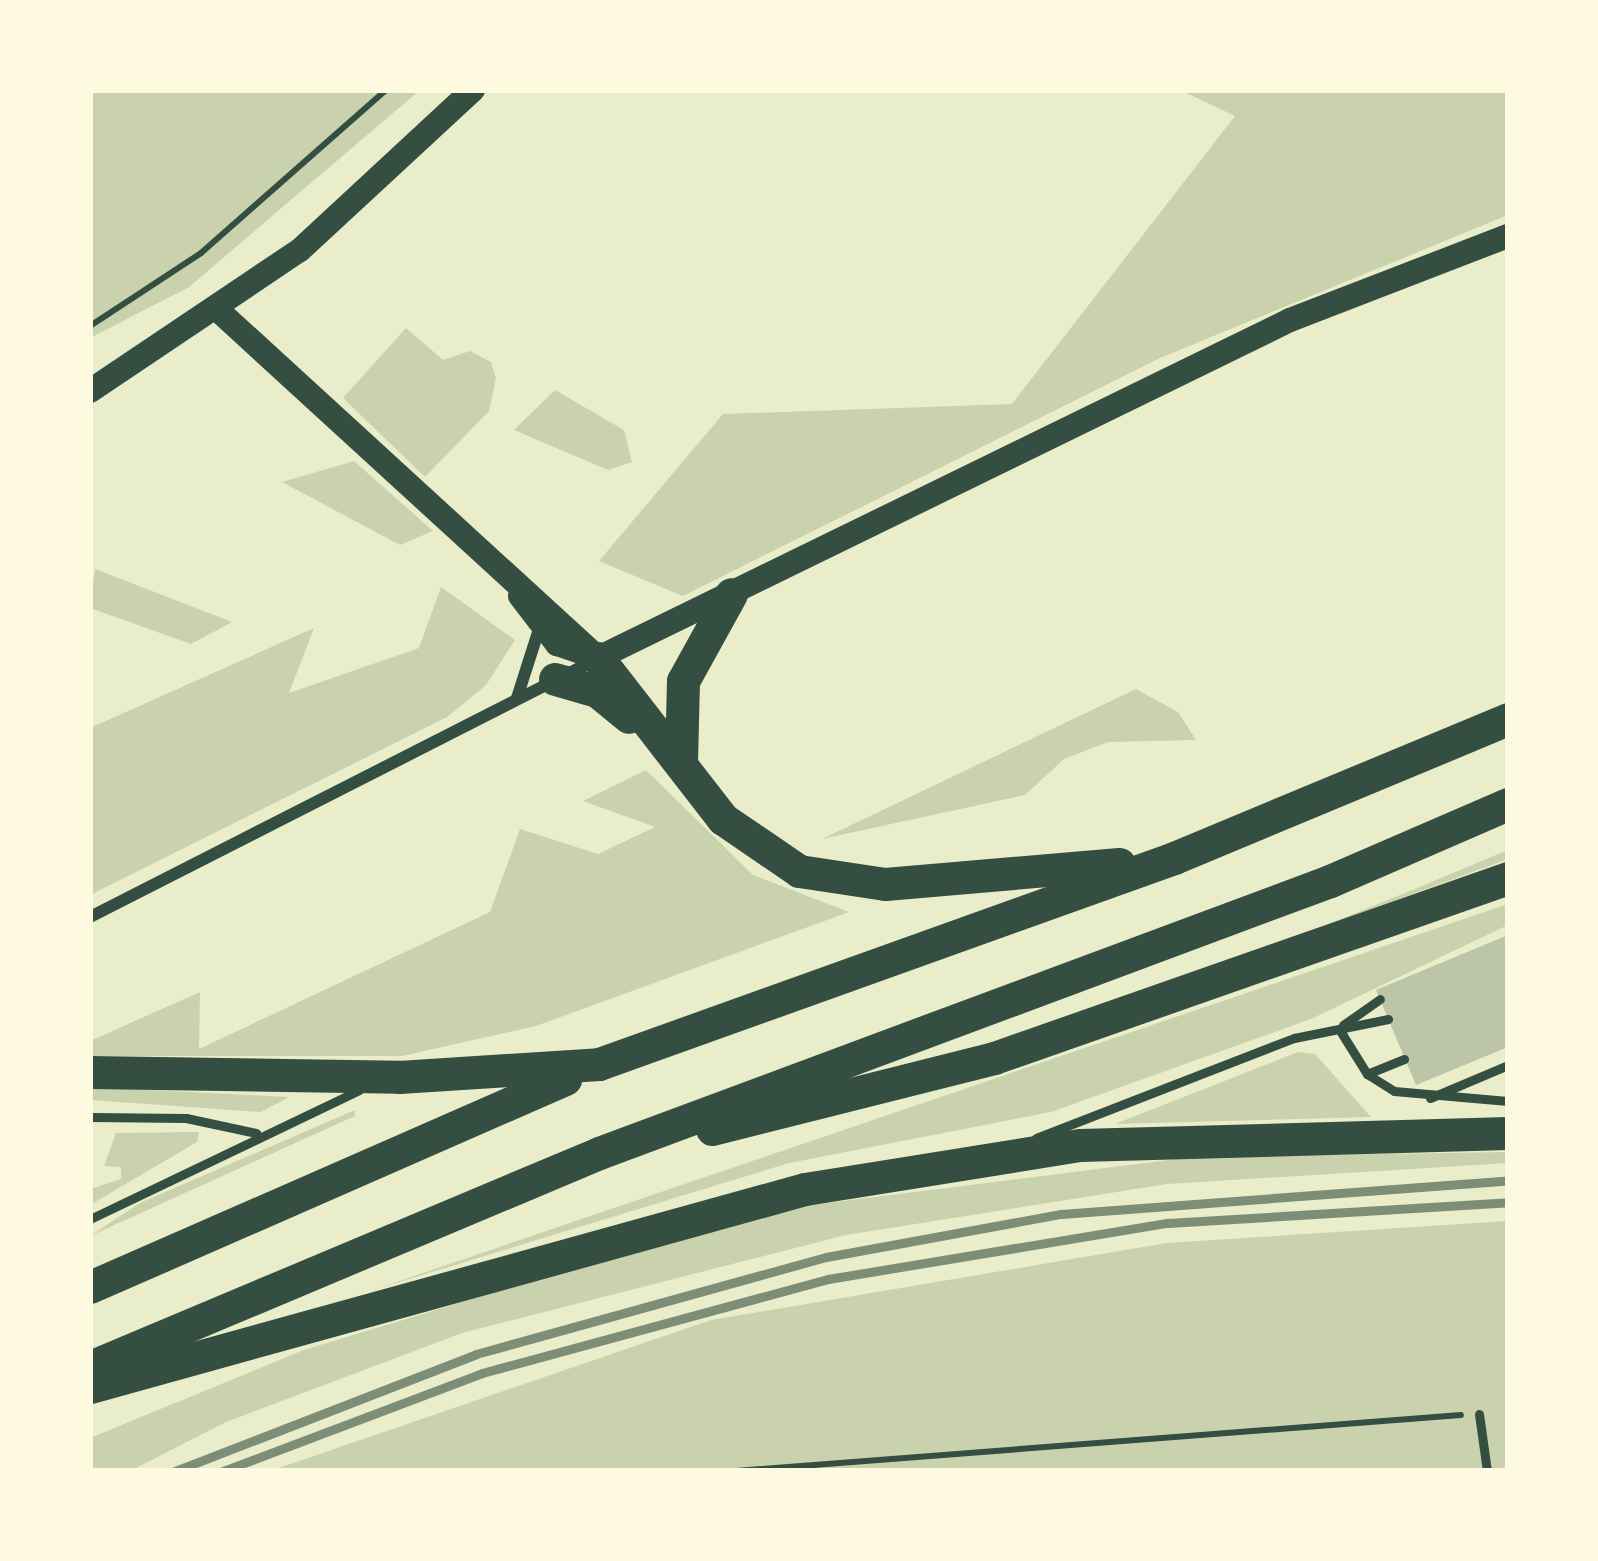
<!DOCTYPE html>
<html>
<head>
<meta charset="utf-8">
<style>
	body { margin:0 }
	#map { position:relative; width:1598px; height:1561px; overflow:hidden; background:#e9edc9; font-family:Montserrat,sans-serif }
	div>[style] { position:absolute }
	.green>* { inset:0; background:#cad2ad }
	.building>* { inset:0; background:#bcc5a7 }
	.path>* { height:6px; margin:-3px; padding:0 3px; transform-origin:3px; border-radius:3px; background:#344e41 }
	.service>* { height:9px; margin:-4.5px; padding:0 4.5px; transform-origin:4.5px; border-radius:4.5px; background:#344e41 }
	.minor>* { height:12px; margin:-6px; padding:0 6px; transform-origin:6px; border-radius:6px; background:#344e41 }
	.secondary>* { height:24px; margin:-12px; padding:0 12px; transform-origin:12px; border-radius:12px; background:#344e41 }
	.motorway>* { height:33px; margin:-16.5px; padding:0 16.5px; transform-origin:16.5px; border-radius:16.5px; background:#344e41 }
	.rail>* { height:9px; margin:-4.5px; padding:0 4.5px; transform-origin:4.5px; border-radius:4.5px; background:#7c8e77 }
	span { translate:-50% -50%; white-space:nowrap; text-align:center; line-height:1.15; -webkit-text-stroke:10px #fefae0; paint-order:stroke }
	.frame { position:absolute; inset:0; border:93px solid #fefae0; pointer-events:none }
</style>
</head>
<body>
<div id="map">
	<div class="green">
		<div style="clip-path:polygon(90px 90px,420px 90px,189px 287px,90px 338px)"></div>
		<div style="clip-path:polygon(1180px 90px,1508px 90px,1508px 215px,1160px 358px,683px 596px,599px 561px,723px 414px,1012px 404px,1235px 116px)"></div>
		<div style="clip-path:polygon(406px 328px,443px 360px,470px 351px,491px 362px,496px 378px,489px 411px,425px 477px,343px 398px)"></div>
		<div style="clip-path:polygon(555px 390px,624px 430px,632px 462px,608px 470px,514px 430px)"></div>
		<div style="clip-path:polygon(354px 461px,433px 531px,400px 545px,282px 482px)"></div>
		<div style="clip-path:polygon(95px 569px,232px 622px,191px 644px,90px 608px)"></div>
		<div style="clip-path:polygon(441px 587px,515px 640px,486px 685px,447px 717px,90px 895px,90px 728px,314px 628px,289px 693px,419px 648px)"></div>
		<div style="clip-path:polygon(1136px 689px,1178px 712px,1196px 740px,1108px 742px,1064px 759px,1025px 795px,822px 839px)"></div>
		<div style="clip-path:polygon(646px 770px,753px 875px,849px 912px,536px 1026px,402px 1056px,90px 1056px,90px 1041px,200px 992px,199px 1049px,490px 912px,520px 829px,598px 854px,655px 827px,583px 801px)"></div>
		<div style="clip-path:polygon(1508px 850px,1508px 859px,1314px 930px,1405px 893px)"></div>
		<div style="clip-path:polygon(1508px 904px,1508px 925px,1311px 1019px,1051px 1112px,789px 1163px,373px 1290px)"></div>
		<div style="clip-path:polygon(1298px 1052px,1315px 1054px,1371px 1117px,1115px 1124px)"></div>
		<div style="clip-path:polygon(90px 1087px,289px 1097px,261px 1112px,90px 1100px)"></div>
		<div style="clip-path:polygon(355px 1110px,355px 1116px,90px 1236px,140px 1203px)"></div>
		<div style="clip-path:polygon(199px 1132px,197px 1142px,90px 1205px,90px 1189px,121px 1179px,121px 1167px,104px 1166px,116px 1133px)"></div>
		<div style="clip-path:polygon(1508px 1152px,1508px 1163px,1167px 1184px,846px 1235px,462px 1333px,226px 1422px,130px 1471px,90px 1471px,90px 1438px,304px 1350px,763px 1211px,1193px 1157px)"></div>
		<div style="clip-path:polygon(1508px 1221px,1508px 1471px,270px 1471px,711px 1320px,1167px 1243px)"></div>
	</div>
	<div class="building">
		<div style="clip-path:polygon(1508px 935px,1508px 1047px,1416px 1085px,1376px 990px)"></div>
	</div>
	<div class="path">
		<div style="left:90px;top:326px;width:133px;rotate:-33.3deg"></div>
		<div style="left:201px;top:253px;width:247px;rotate:-41.4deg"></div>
		<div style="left:736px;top:1471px;width:727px;rotate:-4.42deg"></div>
	</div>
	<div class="service">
		<div style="left:1343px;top:1025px;width:45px;rotate:-35.1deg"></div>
		<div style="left:1339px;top:1029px;width:53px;rotate:58.1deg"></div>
		<div style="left:1367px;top:1074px;width:32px;rotate:32deg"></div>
		<div style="left:1394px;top:1091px;width:114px;rotate:5deg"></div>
		<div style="left:1367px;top:1074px;width:40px;rotate:-22deg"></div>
		<div style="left:1430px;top:1098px;width:85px;rotate:-22.9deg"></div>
		<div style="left:90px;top:1117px;width:96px;rotate:0.6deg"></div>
		<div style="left:186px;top:1118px;width:72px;rotate:12.1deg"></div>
		<div style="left:1036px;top:1138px;width:277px;rotate:-21.2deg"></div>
		<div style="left:1294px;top:1038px;width:96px;rotate:-11.4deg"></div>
		<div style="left:90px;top:1219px;width:298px;rotate:-25.6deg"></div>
		<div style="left:1479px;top:1414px;width:58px;rotate:82deg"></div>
	</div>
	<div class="minor">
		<div style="left:517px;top:698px;width:76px;rotate:-72.3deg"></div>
		<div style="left:90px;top:917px;width:569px;rotate:-26.97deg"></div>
	</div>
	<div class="secondary">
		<div style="left:220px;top:312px;width:512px;rotate:42.47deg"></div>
		<div style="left:90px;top:391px;width:253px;rotate:-33.9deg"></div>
		<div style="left:300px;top:250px;width:236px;rotate:-42.8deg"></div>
		<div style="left:520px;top:596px;width:61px;rotate:52.4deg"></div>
		<div style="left:557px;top:644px;width:43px;rotate:18.9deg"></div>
		<div style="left:598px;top:658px;width:770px;rotate:-26.03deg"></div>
		<div style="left:1290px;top:320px;width:234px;rotate:-21.1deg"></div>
	</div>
	<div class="motorway">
		<div style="left:598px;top:658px;width:204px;rotate:52.2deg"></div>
		<div style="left:723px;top:819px;width:92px;rotate:34.4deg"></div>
		<div style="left:799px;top:871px;width:87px;rotate:8.6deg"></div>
		<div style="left:885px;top:884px;width:235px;rotate:-4.9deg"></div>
		<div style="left:555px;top:679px;width:44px;rotate:15.9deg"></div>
		<div style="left:597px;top:691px;width:41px;rotate:39.1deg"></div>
		<div style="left:681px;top:762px;width:81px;rotate:-88.6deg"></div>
		<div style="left:683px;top:681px;width:99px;rotate:-61.1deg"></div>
		<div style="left:90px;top:1072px;width:309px;rotate:0.9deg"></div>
		<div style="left:399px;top:1077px;width:200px;rotate:-3.7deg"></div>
		<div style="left:599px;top:1064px;width:611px;rotate:-19.71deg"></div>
		<div style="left:1174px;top:858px;width:362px;rotate:-22.6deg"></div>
		<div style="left:712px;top:1129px;width:291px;rotate:-14.1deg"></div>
		<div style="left:994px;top:1058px;width:545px;rotate:-19.3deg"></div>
		<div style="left:90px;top:1287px;width:519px;rotate:-23.65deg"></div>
		<div style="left:90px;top:1367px;width:552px;rotate:-22.8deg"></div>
		<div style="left:599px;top:1153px;width:780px;rotate:-20.41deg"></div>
		<div style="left:1330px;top:881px;width:194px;rotate:-23.4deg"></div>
		<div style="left:90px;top:1387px;width:742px;rotate:-15.48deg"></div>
		<div style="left:805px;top:1189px;width:278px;rotate:-9.1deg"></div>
		<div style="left:1080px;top:1145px;width:428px;rotate:-1.6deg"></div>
	</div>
	<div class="rail">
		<div style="left:175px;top:1471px;width:323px;rotate:-21.2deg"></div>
		<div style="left:476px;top:1354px;width:363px;rotate:-15.5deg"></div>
		<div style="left:826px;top:1257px;width:239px;rotate:-10.4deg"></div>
		<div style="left:1061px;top:1214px;width:448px;rotate:-4.3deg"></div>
		<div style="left:223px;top:1471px;width:277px;rotate:-20.7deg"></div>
		<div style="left:482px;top:1373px;width:359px;rotate:-15.2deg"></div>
		<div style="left:828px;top:1279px;width:345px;rotate:-9.4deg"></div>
		<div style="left:1168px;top:1223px;width:341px;rotate:-3.5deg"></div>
	</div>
	<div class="frame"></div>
</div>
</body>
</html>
